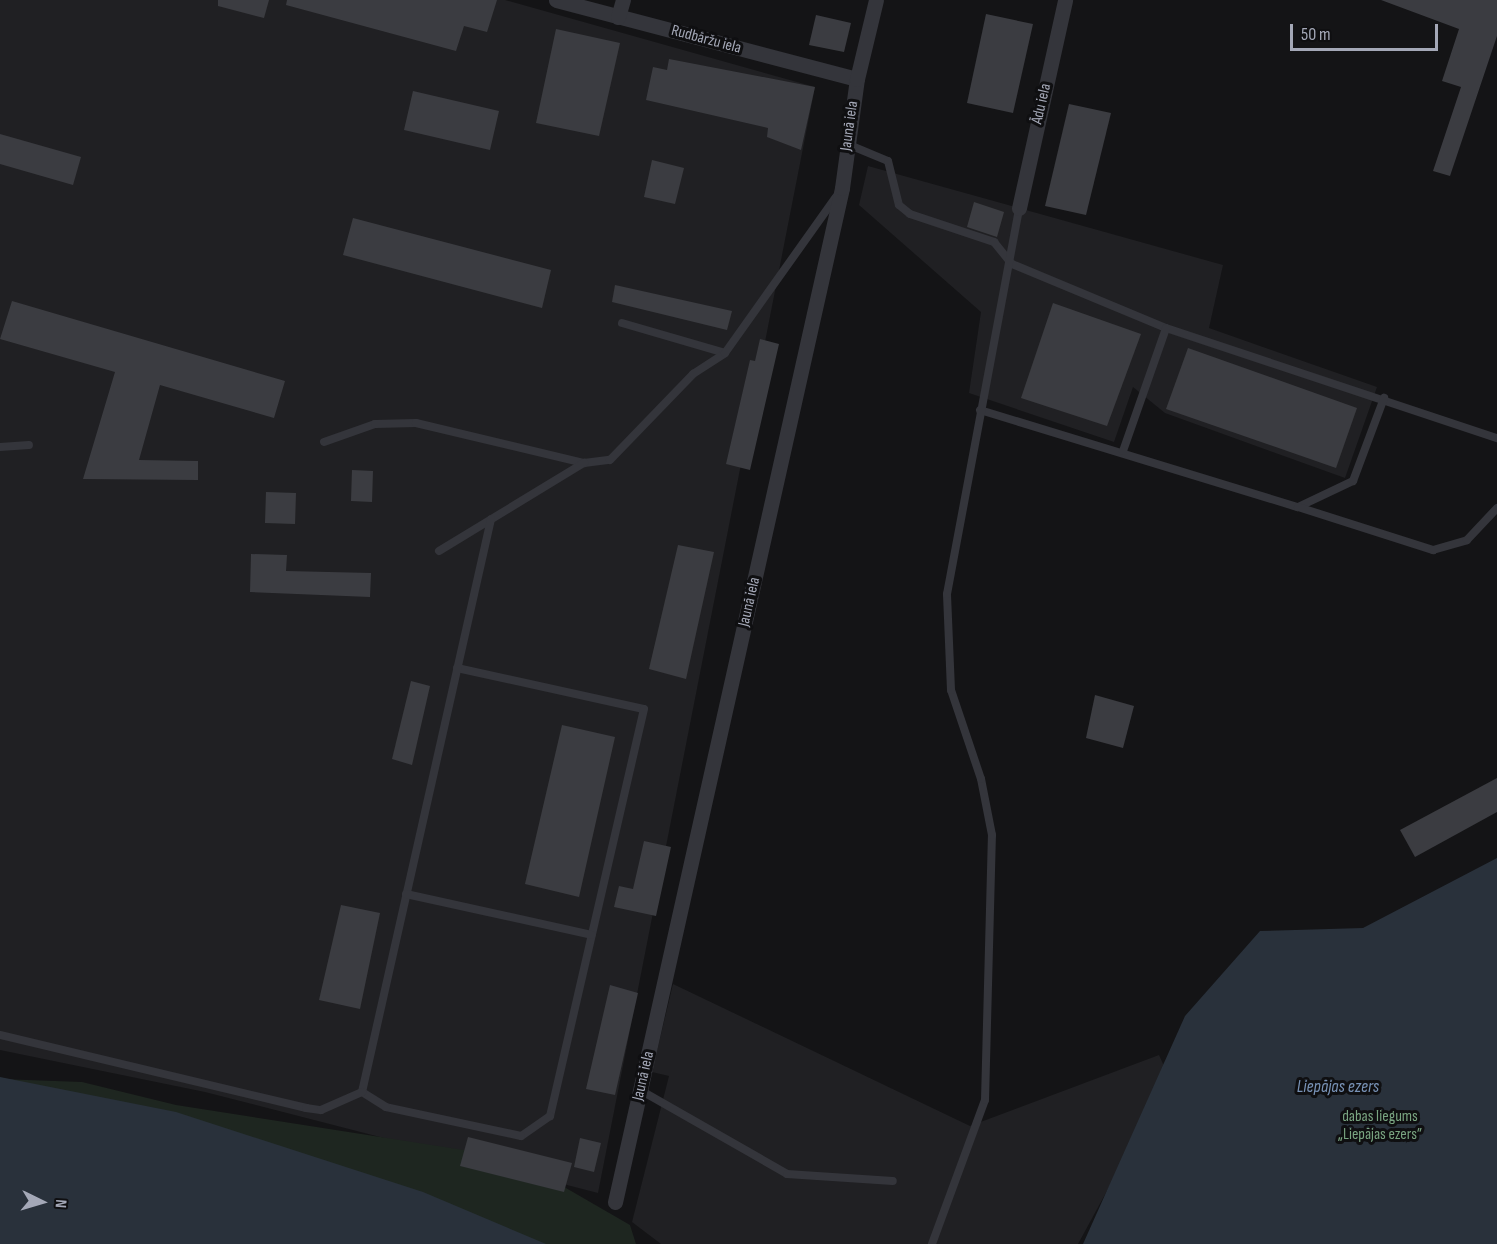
<!DOCTYPE html>
<html>
<head>
<meta charset="utf-8">
<style>
	body { margin:0 }
	#map { position:relative; width:1497px; height:1244px; overflow:hidden; background:#141416; font-family:"Sofia Sans Condensed",sans-serif }
	div>[style] { position:absolute }
	.built>* { inset:0; background:#202023 }
	.green>* { inset:0; background:#1e2620 }
	.water>* { inset:0; background:#29313b }
	.building>* { inset:0; background:#3b3c41 }
	.service>* { height:8px; margin:-4px; padding:0 4px; transform-origin:4px; border-radius:4px; background:#34353b }
	.minor>* { height:15px; margin:-7.5px; padding:0 7.5px; transform-origin:7.5px; border-radius:7.5px; background:#34353b }
	span { translate:-50% -50%; white-space:nowrap; text-align:center; line-height:1.15; -webkit-text-stroke:6px #0f0f11; paint-order:stroke }
	.street-label { font-size:16px; color:#a4a8b7 }
	.park-label { font-size:16px; color:#79a481 }
	.water-label { font-size:18px; color:#7892b6; font-style:italic }
	.north { position:absolute; left:12px; top:1172px; width:60px; height:60px; -webkit-text-stroke:4px #0f0f11; paint-order:stroke; rotate:95deg; font-size:16px; font-weight:700; line-height:24px; text-align:center; color:#a4a8b7 }
	.north::after { content:''; display:block; margin:auto; width:21px; height:27px; background:#a4a8b7; clip-path:polygon(50% 0,100% 100%,50% 72%,0 100%) }
	.scale { position:absolute; left:1290px; top:24px; width:148px; height:27px; box-sizing:border-box; border:3px solid #a4a8b7; border-top:0; padding-left:8px; font-size:18px; line-height:21px; white-space:nowrap; color:#a4a8b7; -webkit-text-stroke:4px #0f0f11; paint-order:stroke }
</style>
</head>
<body>
<div id="map">
	<div class="built">
		<div style="clip-path:polygon(0 0,505px 0,815px 87px,598px 1193px,205px 1092px,0 1050px)"></div>
		<div style="clip-path:polygon(868px 166px,1223px 265px,1209px 328px,1377px 387px,1345px 478px,1165px 413px,1133px 387px,1114px 442px,969px 393px,981px 312px,859px 205px)"></div>
		<div style="clip-path:polygon(673px 984px,970px 1126px,1159px 1055px,1169px 1077px,1078px 1244px,661px 1244px,632px 1222px,669px 1076px,652px 1072px)"></div>
	</div>
	<div class="green">
		<div style="clip-path:polygon(0 1079px,82px 1082px,176px 1105px,514px 1158px,630px 1225px,636px 1244px,0 1244px)"></div>
	</div>
	<div class="water">
		<div style="clip-path:polygon(1497px 858px,1497px 1244px,1083px 1244px,1185px 1016px,1260px 931px,1363px 928px)"></div>
		<div style="clip-path:polygon(0 1077px,176px 1112px,423px 1192px,546px 1244px,0 1244px)"></div>
	</div>
	<div class="building">
		<div style="clip-path:polygon(218px 0,269px 0,264px 18px,218px 6px)"></div>
		<div style="clip-path:polygon(287px 0,497px 0,487px 32px,464px 26px,456px 51px,286px 5px)"></div>
		<div style="clip-path:polygon(1381px 0,1497px 0,1497px 36px,1450px 176px,1433px 171px,1461px 87px,1442px 81px,1459px 29px)"></div>
		<div style="clip-path:polygon(986px 14px,1033px 24px,1013px 113px,967px 103px)"></div>
		<div style="clip-path:polygon(816px 15px,851px 23px,844px 52px,809px 45px)"></div>
		<div style="clip-path:polygon(556px 29px,620px 43px,599px 136px,536px 123px)"></div>
		<div style="clip-path:polygon(669px 59px,815px 87px,801px 150px,767px 137px,768px 128px,646px 100px,653px 67px,667px 70px)"></div>
		<div style="clip-path:polygon(413px 91px,499px 111px,490px 150px,404px 130px)"></div>
		<div style="clip-path:polygon(1069px 104px,1111px 113px,1086px 215px,1045px 206px)"></div>
		<div style="clip-path:polygon(0 134px,81px 157px,73px 185px,0 164px)"></div>
		<div style="clip-path:polygon(652px 160px,684px 168px,675px 204px,644px 197px)"></div>
		<div style="clip-path:polygon(974px 202px,1004px 212px,997px 237px,967px 227px)"></div>
		<div style="clip-path:polygon(353px 218px,551px 270px,542px 308px,343px 255px)"></div>
		<div style="clip-path:polygon(615px 285px,732px 311px,727px 330px,612px 302px)"></div>
		<div style="clip-path:polygon(12px 301px,285px 381px,274px 418px,160px 385px,139px 460px,198px 461px,198px 480px,83px 479px,115px 372px,0 339px)"></div>
		<div style="clip-path:polygon(1053px 303px,1141px 334px,1107px 426px,1021px 398px)"></div>
		<div style="clip-path:polygon(760px 339px,779px 344px,750px 470px,726px 464px,750px 360px,755px 361px)"></div>
		<div style="clip-path:polygon(1188px 348px,1357px 408px,1336px 468px,1166px 409px)"></div>
		<div style="clip-path:polygon(352px 470px,373px 471px,372px 502px,351px 501px)"></div>
		<div style="clip-path:polygon(266px 492px,296px 493px,295px 524px,265px 523px)"></div>
		<div style="clip-path:polygon(678px 545px,714px 552px,686px 679px,649px 669px)"></div>
		<div style="clip-path:polygon(251px 554px,287px 555px,286px 571px,371px 573px,370px 597px,250px 592px)"></div>
		<div style="clip-path:polygon(411px 681px,430px 686px,412px 765px,392px 759px)"></div>
		<div style="clip-path:polygon(1095px 695px,1134px 706px,1123px 748px,1086px 738px)"></div>
		<div style="clip-path:polygon(562px 725px,615px 737px,579px 897px,525px 884px)"></div>
		<div style="clip-path:polygon(1497px 778px,1497px 812px,1415px 857px,1400px 830px)"></div>
		<div style="clip-path:polygon(644px 841px,671px 847px,656px 916px,614px 907px,619px 886px,633px 889px)"></div>
		<div style="clip-path:polygon(341px 905px,380px 913px,360px 1009px,319px 1000px)"></div>
		<div style="clip-path:polygon(610px 985px,638px 993px,615px 1095px,586px 1089px)"></div>
		<div style="clip-path:polygon(468px 1137px,572px 1163px,564px 1192px,460px 1166px)"></div>
		<div style="clip-path:polygon(580px 1138px,601px 1143px,594px 1172px,574px 1167px)"></div>
	</div>
	<div class="service">
		<div style="left:847px;top:144px;width:44px;rotate:22.5deg"></div>
		<div style="left:888px;top:161px;width:45px;rotate:76deg"></div>
		<div style="left:899px;top:205px;width:14px;rotate:39deg"></div>
		<div style="left:910px;top:214px;width:89px;rotate:18.4deg"></div>
		<div style="left:994px;top:242px;width:28px;rotate:51deg"></div>
		<div style="left:1012px;top:264px;width:167px;rotate:22.6deg"></div>
		<div style="left:1166px;top:328px;width:349px;rotate:18.4deg"></div>
		<div style="left:622px;top:323px;width:107px;rotate:16.2deg"></div>
		<div style="left:980px;top:410px;width:332px;rotate:17deg"></div>
		<div style="left:1298px;top:507px;width:61px;rotate:-25.3deg"></div>
		<div style="left:1353px;top:481px;width:89px;rotate:-69.5deg"></div>
		<div style="left:324px;top:442px;width:54px;rotate:-19.4deg"></div>
		<div style="left:375px;top:424px;width:41px;rotate:-1.4deg"></div>
		<div style="left:416px;top:423px;width:173px;rotate:13.4deg"></div>
		<div style="left:584px;top:463px;width:26px;rotate:-7deg"></div>
		<div style="left:610px;top:460px;width:120px;rotate:-46deg"></div>
		<div style="left:693px;top:374px;width:38px;rotate:-33deg"></div>
		<div style="left:725px;top:353px;width:191px;rotate:-54.6deg"></div>
		<div style="left:0;top:447px;width:29px;rotate:-4deg"></div>
		<div style="left:1123px;top:451px;width:130px;rotate:-70.7deg"></div>
		<div style="left:1298px;top:507px;width:142px;rotate:17.7deg"></div>
		<div style="left:1433px;top:550px;width:35px;rotate:-16deg"></div>
		<div style="left:1467px;top:540px;width:44px;rotate:-46.8deg"></div>
		<div style="left:439px;top:551px;width:170px;rotate:-31.3deg"></div>
		<div style="left:457px;top:668px;width:191px;rotate:12.4deg"></div>
		<div style="left:644px;top:709px;width:418px;rotate:103deg"></div>
		<div style="left:550px;top:1116px;width:35px;rotate:145deg"></div>
		<div style="left:521px;top:1136px;width:138px;rotate:-167.9deg"></div>
		<div style="left:386px;top:1107px;width:28px;rotate:-148deg"></div>
		<div style="left:362px;top:1092px;width:587px;rotate:-77.31deg"></div>
		<div style="left:406px;top:894px;width:190px;rotate:12.4deg"></div>
		<div style="left:0;top:1035px;width:315px;rotate:13.4deg"></div>
		<div style="left:306px;top:1108px;width:15px;rotate:8deg"></div>
		<div style="left:321px;top:1110px;width:45px;rotate:-23.7deg"></div>
		<div style="left:640px;top:1090px;width:169px;rotate:29.7deg"></div>
		<div style="left:787px;top:1174px;width:106px;rotate:3.8deg"></div>
		<div style="left:932px;top:1244px;width:153px;rotate:-69.8deg"></div>
		<div style="left:985px;top:1100px;width:265px;rotate:-88.5deg"></div>
		<div style="left:992px;top:835px;width:57px;rotate:-101.1deg"></div>
		<div style="left:981px;top:779px;width:94px;rotate:-108.6deg"></div>
		<div style="left:951px;top:690px;width:96px;rotate:-92.4deg"></div>
		<div style="left:947px;top:594px;width:393px;rotate:-79.4deg"></div>
	</div>
	<div class="minor">
		<div style="left:556px;top:0;width:311px;rotate:14.7deg"></div>
		<div style="left:618px;top:17px;width:18px;rotate:-74deg"></div>
		<div style="left:1019px;top:208px;width:213px;rotate:-77.5deg"></div>
		<div style="left:615px;top:1202px;width:1039px;rotate:-77.38deg"></div>
		<div style="left:842px;top:188px;width:110px;rotate:-82.2deg"></div>
		<div style="left:857px;top:79px;width:81px;rotate:-76.5deg"></div>
	</div>
	<div class="street-label">
		<span style="left:706px;top:40px;rotate:15deg">Rudbāržu iela</span>
		<span style="left:1042px;top:104px;rotate:-77deg">Ādu iela</span>
		<span style="left:850px;top:126px;rotate:-82deg">Jaunā iela</span>
		<span style="left:750px;top:602px;rotate:-77deg">Jaunā iela</span>
		<span style="left:644px;top:1076px;rotate:-77deg">Jaunā iela</span>
	</div>
	<div class="park-label">
		<span style="left:1380px;top:1126px">dabas liegums<br>„Liepājas ezers”</span>
	</div>
	<div class="water-label">
		<span style="left:1338px;top:1087px">Liepājas ezers</span>
	</div>
	<div class="north">N</div>
	<div class="scale">50 m</div>
</div>
</body>
</html>
